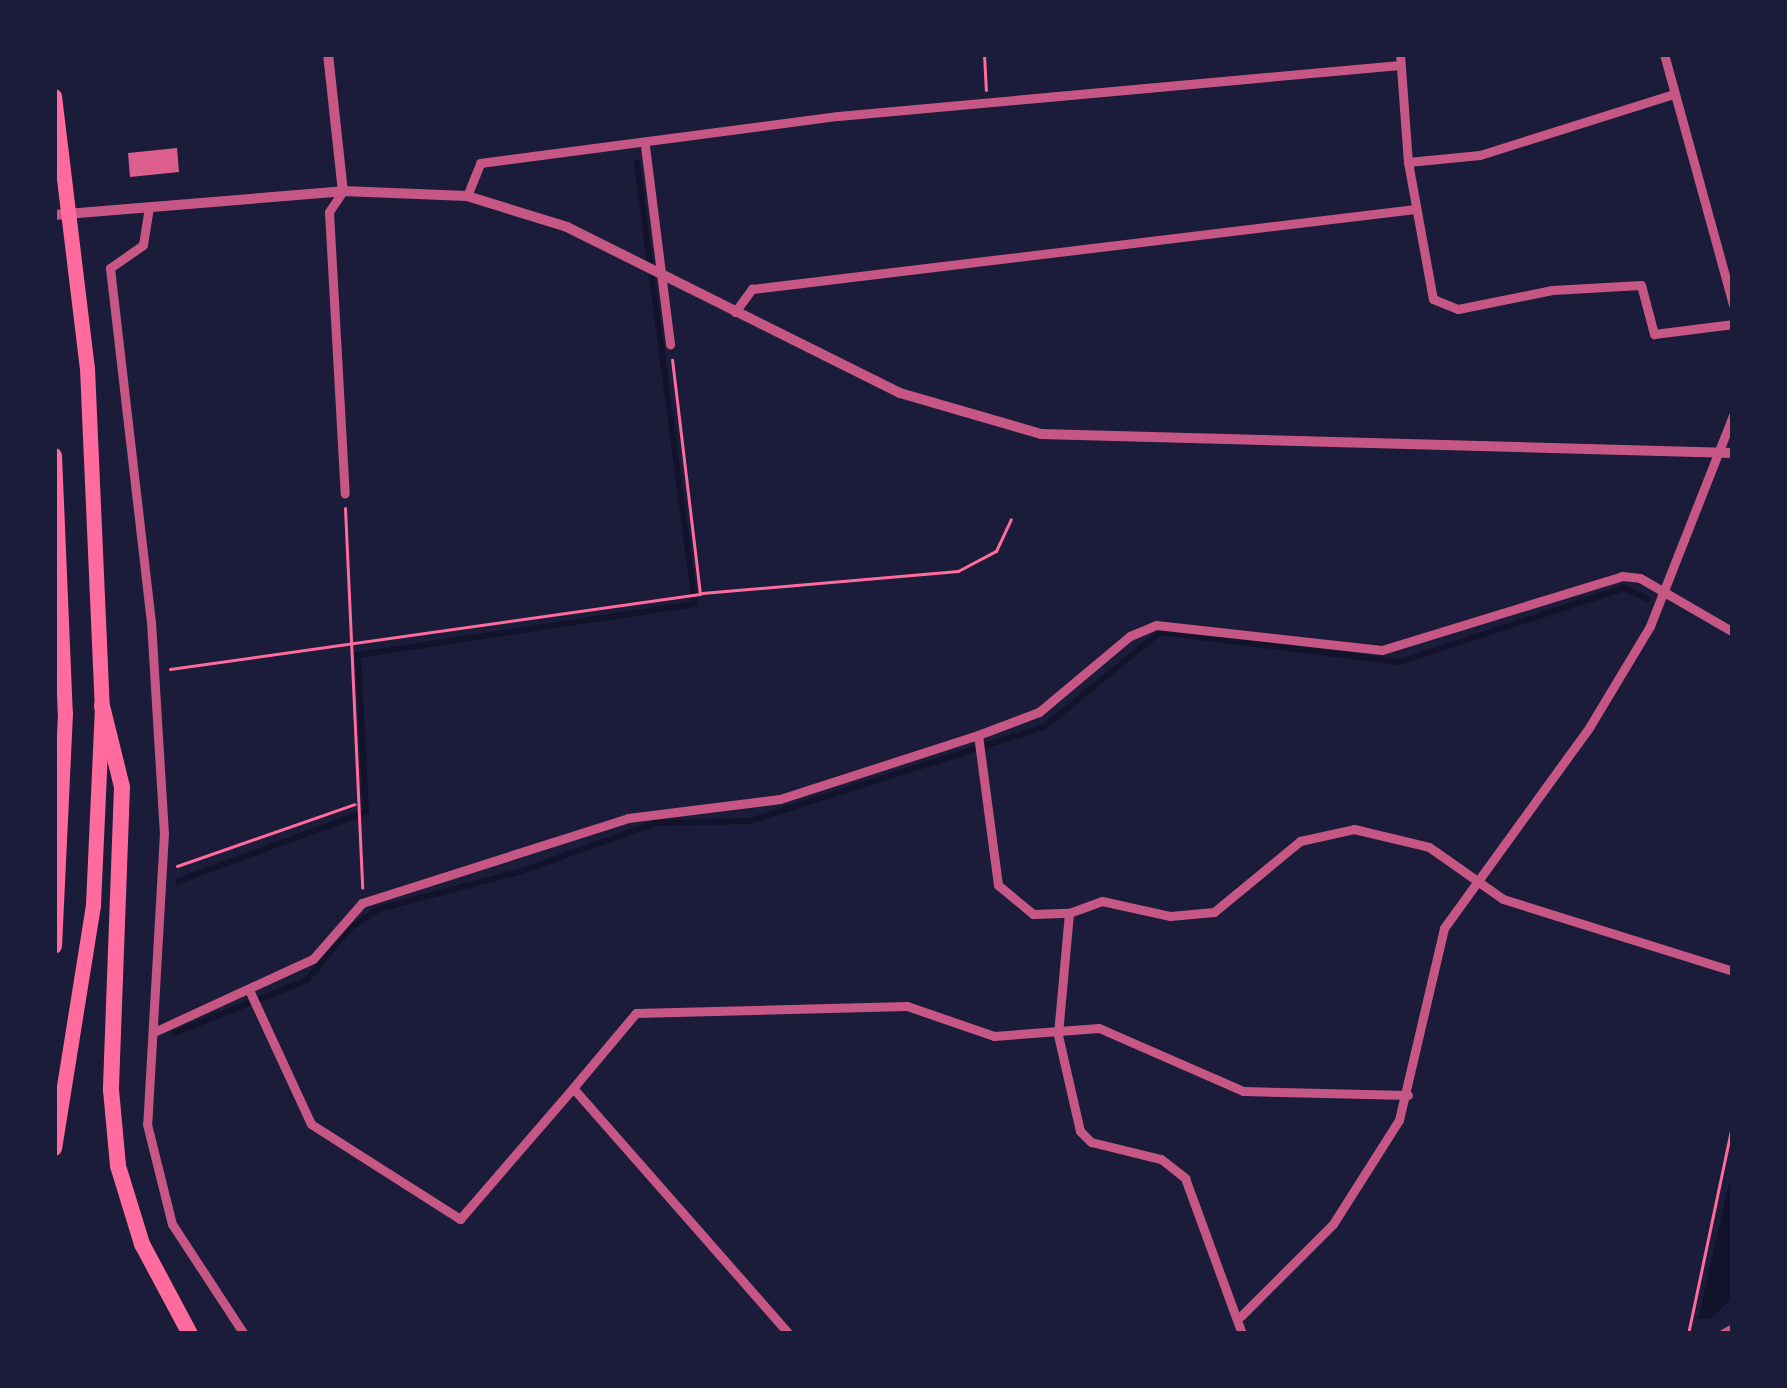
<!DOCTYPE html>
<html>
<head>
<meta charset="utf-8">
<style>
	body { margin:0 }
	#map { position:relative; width:1787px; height:1388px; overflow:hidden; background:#1b1b3a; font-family:"Nunito Sans",sans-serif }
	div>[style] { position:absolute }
	.water>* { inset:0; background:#12122b }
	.stream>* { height:6px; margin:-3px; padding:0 3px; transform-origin:3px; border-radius:3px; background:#12122b }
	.building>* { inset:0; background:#dd5f8e }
	.path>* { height:3px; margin:-1.5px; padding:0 1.5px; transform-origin:1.5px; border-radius:1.5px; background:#ff6b9d }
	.minor>* { height:9px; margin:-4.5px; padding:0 4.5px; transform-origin:4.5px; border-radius:4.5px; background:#c65784 }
	.tertiary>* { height:10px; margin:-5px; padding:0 5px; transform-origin:5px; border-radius:5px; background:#c65784 }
	.trunk>* { height:15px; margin:-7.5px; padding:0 7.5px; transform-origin:7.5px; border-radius:7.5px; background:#ff6b9d }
	.motorway>* { height:16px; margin:-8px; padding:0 8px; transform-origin:8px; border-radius:8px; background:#ff6b9d }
	span { translate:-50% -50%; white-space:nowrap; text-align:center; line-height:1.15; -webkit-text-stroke:12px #1b1b3a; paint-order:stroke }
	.frame { position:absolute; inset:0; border:57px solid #1b1b3a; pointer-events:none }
</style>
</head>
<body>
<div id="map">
	<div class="water">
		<div style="clip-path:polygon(1733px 1166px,1733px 1298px,1711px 1318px,1698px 1319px)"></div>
	</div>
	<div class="stream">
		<div style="left:178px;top:881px;width:200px;rotate:-20.2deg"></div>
		<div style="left:366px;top:812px;width:157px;rotate:-92.9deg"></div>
		<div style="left:358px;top:655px;width:341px;rotate:-8.6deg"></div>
		<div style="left:695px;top:604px;width:445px;rotate:-97.5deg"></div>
		<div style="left:174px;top:1033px;width:143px;rotate:-21.7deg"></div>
		<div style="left:307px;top:980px;width:67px;rotate:-50.4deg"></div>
		<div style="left:350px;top:928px;width:35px;rotate:-33deg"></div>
		<div style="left:379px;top:909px;width:148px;rotate:-14.9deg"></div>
		<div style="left:522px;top:871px;width:141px;rotate:-19.8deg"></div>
		<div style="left:655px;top:823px;width:94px;rotate:-1.2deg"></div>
		<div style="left:749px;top:821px;width:310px;rotate:-17.7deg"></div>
		<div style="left:1044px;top:727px;width:150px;rotate:-39.3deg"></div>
		<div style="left:1160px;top:632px;width:242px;rotate:7.1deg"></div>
		<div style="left:1400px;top:662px;width:236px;rotate:-18.3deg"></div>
		<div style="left:1624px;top:588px;width:26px;rotate:25deg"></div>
	</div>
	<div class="building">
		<div style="clip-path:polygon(177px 148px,179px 172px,130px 177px,128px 153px)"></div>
	</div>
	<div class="path">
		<div style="left:984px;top:54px;width:36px;rotate:87deg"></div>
		<div style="left:345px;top:508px;width:380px;rotate:87.4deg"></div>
		<div style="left:702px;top:593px;width:257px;rotate:-4.9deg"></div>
		<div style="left:958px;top:571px;width:43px;rotate:-27.8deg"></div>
		<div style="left:996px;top:551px;width:35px;rotate:-65deg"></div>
		<div style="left:170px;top:669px;width:535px;rotate:-8.05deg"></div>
		<div style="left:700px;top:594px;width:236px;rotate:-96.8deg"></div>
		<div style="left:177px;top:866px;width:188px;rotate:-19.2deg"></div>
		<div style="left:1688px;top:1334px;width:219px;rotate:-78.1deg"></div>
	</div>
	<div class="minor">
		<div style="left:1400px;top:54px;width:108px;rotate:85.8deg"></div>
		<div style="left:1408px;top:162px;width:139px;rotate:79.7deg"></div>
		<div style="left:1433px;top:299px;width:27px;rotate:22deg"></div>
		<div style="left:1458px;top:309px;width:96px;rotate:-11.4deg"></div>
		<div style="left:1552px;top:290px;width:89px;rotate:-3.2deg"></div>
		<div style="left:1641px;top:285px;width:51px;rotate:75.1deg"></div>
		<div style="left:1654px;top:334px;width:80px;rotate:-7.2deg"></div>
		<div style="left:1664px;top:54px;width:259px;rotate:74.6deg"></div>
		<div style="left:645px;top:146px;width:200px;rotate:82.8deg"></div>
		<div style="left:1408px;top:162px;width:72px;rotate:-5.6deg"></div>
		<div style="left:1480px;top:155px;width:203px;rotate:-17.5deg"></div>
		<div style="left:343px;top:191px;width:25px;rotate:124deg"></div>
		<div style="left:329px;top:212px;width:282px;rotate:86.8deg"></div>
		<div style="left:467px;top:196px;width:35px;rotate:-68deg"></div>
		<div style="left:480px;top:163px;width:361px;rotate:-7.5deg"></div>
		<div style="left:838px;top:116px;width:564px;rotate:-5.19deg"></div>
		<div style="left:149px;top:207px;width:38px;rotate:99deg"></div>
		<div style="left:143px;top:245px;width:40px;rotate:145.1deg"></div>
		<div style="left:110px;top:268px;width:356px;rotate:83.4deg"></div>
		<div style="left:151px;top:622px;width:211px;rotate:86.5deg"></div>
		<div style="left:164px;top:833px;width:291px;rotate:93.3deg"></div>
		<div style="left:147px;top:1124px;width:103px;rotate:76deg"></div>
		<div style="left:172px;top:1224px;width:131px;rotate:56.8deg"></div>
		<div style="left:735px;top:312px;width:29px;rotate:-54deg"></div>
		<div style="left:752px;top:289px;width:668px;rotate:-6.88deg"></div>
		<div style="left:978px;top:735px;width:151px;rotate:82.4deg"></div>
		<div style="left:998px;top:885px;width:45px;rotate:39.6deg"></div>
		<div style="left:1033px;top:914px;width:36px;rotate:-2deg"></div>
		<div style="left:1069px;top:913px;width:122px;rotate:95.2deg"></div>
		<div style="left:1058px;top:1035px;width:98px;rotate:77.1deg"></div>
		<div style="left:1080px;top:1131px;width:16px;rotate:45deg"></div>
		<div style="left:1091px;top:1142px;width:72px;rotate:13.7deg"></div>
		<div style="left:1161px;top:1159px;width:31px;rotate:38deg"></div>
		<div style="left:1185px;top:1178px;width:166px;rotate:69.9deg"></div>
		<div style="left:1069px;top:913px;width:35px;rotate:-20deg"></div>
		<div style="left:1102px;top:901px;width:70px;rotate:12.4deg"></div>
		<div style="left:1170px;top:916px;width:44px;rotate:-5.2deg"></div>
		<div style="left:1214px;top:912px;width:112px;rotate:-39.5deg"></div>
		<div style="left:1300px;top:841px;width:55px;rotate:-12.5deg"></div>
		<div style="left:1354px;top:829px;width:77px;rotate:13.5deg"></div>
		<div style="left:1429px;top:847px;width:90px;rotate:35.1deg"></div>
		<div style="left:1503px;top:899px;width:241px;rotate:17.4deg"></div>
		<div style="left:250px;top:992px;width:145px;rotate:65.2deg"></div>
		<div style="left:311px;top:1124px;width:177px;rotate:32.5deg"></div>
		<div style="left:460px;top:1219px;width:173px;rotate:-49.2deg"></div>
		<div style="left:573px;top:1088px;width:327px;rotate:48.7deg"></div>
		<div style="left:154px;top:1032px;width:175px;rotate:-24.7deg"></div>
		<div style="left:313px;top:959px;width:74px;rotate:-48.8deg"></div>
		<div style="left:362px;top:903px;width:279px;rotate:-17.7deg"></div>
		<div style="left:628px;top:818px;width:153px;rotate:-7.1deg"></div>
		<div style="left:780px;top:799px;width:208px;rotate:-17.9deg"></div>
		<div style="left:978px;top:735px;width:65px;rotate:-20.7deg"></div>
		<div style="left:1039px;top:712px;width:119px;rotate:-39.9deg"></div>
		<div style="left:1130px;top:636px;width:28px;rotate:-23deg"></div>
		<div style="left:1156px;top:625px;width:227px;rotate:6.3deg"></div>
		<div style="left:1382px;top:650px;width:251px;rotate:-17.1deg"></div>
		<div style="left:1622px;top:576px;width:18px;rotate:6deg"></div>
		<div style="left:1640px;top:578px;width:108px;rotate:30.1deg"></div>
		<div style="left:573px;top:1088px;width:98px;rotate:-50deg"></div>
		<div style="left:636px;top:1013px;width:271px;rotate:-1.5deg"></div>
		<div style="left:907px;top:1006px;width:92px;rotate:19deg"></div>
		<div style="left:994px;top:1036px;width:105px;rotate:-4.4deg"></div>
		<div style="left:1099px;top:1028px;width:157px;rotate:23.6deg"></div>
		<div style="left:1243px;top:1091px;width:165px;rotate:1.4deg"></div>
		<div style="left:1241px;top:1316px;width:130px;rotate:-45deg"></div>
		<div style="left:1333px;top:1224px;width:123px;rotate:-57.6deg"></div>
		<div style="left:1399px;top:1120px;width:197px;rotate:-76.8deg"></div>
		<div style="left:1444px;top:928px;width:249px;rotate:-54.1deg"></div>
		<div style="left:1590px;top:726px;width:117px;rotate:-59deg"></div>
		<div style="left:1650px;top:626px;width:227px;rotate:-68.5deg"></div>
		<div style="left:1722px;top:1334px;width:13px;rotate:-29deg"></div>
	</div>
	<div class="tertiary">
		<div style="left:328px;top:54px;width:138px;rotate:83.8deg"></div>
		<div style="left:54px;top:215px;width:290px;rotate:-4.7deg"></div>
		<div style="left:343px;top:191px;width:124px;rotate:2.3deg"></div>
		<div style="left:467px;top:196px;width:105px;rotate:17.2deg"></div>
		<div style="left:567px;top:227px;width:372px;rotate:26.5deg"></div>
		<div style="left:900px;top:393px;width:147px;rotate:16.2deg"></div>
		<div style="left:1041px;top:434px;width:692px;rotate:1.57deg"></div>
	</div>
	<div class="trunk">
		<div style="left:54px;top:96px;width:274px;rotate:83.1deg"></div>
		<div style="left:87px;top:368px;width:338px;rotate:87.5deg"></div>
		<div style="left:102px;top:706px;width:199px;rotate:92.6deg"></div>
		<div style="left:93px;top:905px;width:246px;rotate:99.1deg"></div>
		<div style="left:54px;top:455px;width:258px;rotate:87.6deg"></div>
		<div style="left:65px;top:713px;width:233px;rotate:92.7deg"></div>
	</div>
	<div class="motorway">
		<div style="left:102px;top:706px;width:83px;rotate:76.1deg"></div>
		<div style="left:122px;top:787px;width:303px;rotate:92.1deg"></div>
		<div style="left:111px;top:1090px;width:76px;rotate:84.7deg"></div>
		<div style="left:118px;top:1166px;width:82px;rotate:72.9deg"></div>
		<div style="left:142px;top:1244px;width:102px;rotate:61.9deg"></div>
	</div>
	<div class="frame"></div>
</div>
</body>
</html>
